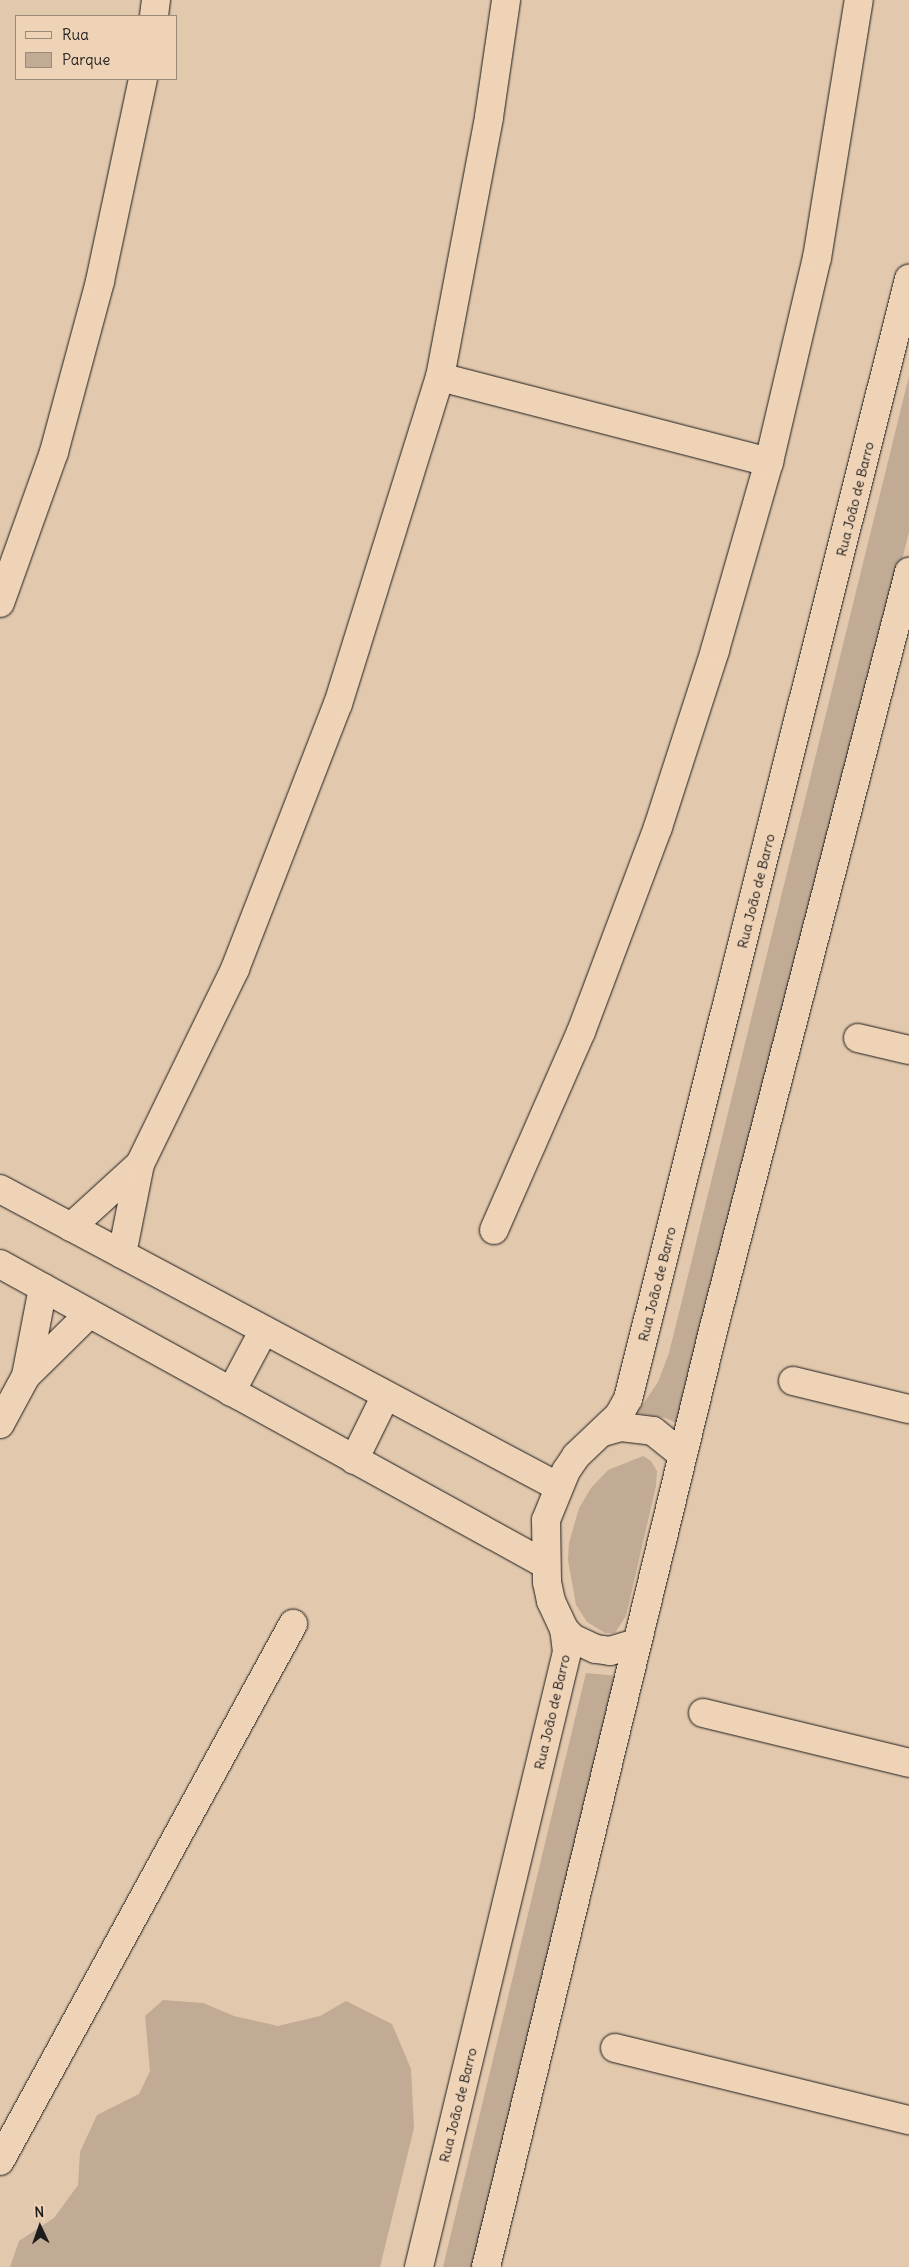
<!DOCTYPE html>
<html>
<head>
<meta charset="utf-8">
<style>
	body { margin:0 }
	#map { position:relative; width:909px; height:2267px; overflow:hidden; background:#e2c8ad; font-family:Delius,sans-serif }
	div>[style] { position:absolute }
	.green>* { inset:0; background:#c1ab95 }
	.roads { filter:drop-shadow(0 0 1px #1c1c1c) drop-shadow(0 0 1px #1c1c1c) }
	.street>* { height:28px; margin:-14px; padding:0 14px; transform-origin:14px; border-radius:14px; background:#efd3b6 }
	.secondary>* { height:28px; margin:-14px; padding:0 14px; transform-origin:14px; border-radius:14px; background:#efd3b6 }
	span { translate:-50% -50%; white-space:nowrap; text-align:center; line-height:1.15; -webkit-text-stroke:4.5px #efd3b6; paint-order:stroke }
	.street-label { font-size:14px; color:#1c1c1c }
	.legend { position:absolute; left:15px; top:15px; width:162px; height:65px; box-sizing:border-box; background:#efd3b6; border:1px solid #9b8a78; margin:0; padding:6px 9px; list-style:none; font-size:15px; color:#1c1c1c }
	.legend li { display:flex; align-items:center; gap:10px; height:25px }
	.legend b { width:25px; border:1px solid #9b8a78 }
	.north { position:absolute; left:15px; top:2202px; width:50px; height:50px; -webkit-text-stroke:4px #efd3b6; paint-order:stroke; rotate:357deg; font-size:14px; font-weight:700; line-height:20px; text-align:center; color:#1c1c1c }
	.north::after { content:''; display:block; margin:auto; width:18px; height:22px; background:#1c1c1c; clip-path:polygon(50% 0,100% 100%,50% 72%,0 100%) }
</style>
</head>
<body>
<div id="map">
	<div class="green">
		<div style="clip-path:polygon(909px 376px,909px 532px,686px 1428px,666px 1418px,637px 1413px,658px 1382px,669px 1353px)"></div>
		<div style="clip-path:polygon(643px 1456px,651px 1461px,657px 1471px,656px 1486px,626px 1616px,615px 1633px,605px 1633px,587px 1622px,576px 1605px,568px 1560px,569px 1543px,579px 1508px,591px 1488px,608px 1470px)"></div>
		<div style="clip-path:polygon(586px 1673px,618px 1676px,477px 2267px,443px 2267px)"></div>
		<div style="clip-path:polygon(163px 2000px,203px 2003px,234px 2016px,278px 2026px,320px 2016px,346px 2001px,392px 2024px,411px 2069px,414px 2128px,380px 2267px,10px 2267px,19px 2241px,54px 2218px,78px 2185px,80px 2152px,97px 2115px,139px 2094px,150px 2071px,145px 2016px)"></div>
	</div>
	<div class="roads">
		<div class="street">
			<div style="left:154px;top:16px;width:16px;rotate:-83deg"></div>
			<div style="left:440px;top:377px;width:340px;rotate:14.5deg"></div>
			<div style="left:0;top:603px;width:160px;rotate:-70.3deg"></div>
			<div style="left:54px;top:452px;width:177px;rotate:-74.9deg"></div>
			<div style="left:100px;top:281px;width:207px;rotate:-78deg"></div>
			<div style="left:858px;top:1038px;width:52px;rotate:13.2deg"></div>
			<div style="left:0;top:1189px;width:631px;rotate:28.07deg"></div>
			<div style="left:71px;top:1227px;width:93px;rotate:-42.4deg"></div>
			<div style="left:494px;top:1230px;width:216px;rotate:-66.3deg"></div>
			<div style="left:581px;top:1032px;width:219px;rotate:-69.4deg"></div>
			<div style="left:658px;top:827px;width:186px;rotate:-72.1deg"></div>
			<div style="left:715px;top:650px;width:196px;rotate:-74deg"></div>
			<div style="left:769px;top:462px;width:210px;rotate:-76.8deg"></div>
			<div style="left:817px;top:258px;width:261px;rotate:-80.8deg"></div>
			<div style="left:122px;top:1254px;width:92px;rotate:-78.7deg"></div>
			<div style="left:140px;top:1164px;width:217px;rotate:-64deg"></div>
			<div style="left:235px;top:969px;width:284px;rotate:-68.8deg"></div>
			<div style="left:338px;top:704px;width:343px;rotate:-72.7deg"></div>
			<div style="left:440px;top:377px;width:265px;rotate:-79.3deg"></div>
			<div style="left:489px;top:117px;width:118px;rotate:-81.7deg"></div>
			<div style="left:0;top:1264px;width:622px;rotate:28.83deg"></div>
			<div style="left:26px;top:1376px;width:90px;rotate:-79.1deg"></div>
			<div style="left:793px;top:1381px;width:119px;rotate:13.6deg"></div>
			<div style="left:231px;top:1392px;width:70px;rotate:-62deg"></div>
			<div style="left:0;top:1424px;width:55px;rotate:-61.6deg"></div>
			<div style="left:26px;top:1376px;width:88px;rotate:-44.5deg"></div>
			<div style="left:354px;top:1460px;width:72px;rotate:-63.8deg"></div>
			<div style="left:703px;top:1713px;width:212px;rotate:13.6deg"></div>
			<div style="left:615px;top:2048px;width:303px;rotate:13.8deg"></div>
			<div style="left:0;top:2161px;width:612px;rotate:-61.38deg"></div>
		</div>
		<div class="secondary">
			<div style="left:603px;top:1432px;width:19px;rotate:-16deg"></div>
			<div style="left:621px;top:1427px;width:32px;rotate:7deg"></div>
			<div style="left:653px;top:1431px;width:38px;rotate:39deg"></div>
			<div style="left:564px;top:1629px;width:12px;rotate:48deg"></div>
			<div style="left:572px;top:1638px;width:26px;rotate:25deg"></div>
			<div style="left:596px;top:1649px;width:14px;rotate:8deg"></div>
			<div style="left:610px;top:1651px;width:27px;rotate:-17deg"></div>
			<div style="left:419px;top:2267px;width:633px;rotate:-76.47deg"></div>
			<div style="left:567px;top:1652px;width:23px;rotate:-97deg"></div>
			<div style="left:564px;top:1629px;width:31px;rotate:-115deg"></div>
			<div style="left:551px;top:1601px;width:19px;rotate:-102deg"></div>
			<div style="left:547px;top:1582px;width:62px;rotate:-90.9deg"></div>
			<div style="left:546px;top:1520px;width:53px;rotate:-67.8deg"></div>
			<div style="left:566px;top:1471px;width:18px;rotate:-56deg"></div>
			<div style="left:576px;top:1456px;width:59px;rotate:-43.6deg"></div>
			<div style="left:619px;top:1415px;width:18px;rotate:-61deg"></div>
			<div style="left:628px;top:1399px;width:1155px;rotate:-75.92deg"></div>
			<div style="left:486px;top:2267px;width:967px;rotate:-76.37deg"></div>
			<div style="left:714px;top:1327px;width:780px;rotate:-75.52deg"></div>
		</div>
	</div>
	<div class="street-label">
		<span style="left:855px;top:499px;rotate:-76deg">Rua João de Barro</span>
		<span style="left:756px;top:891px;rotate:-76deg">Rua João de Barro</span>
		<span style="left:657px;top:1284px;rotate:-76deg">Rua João de Barro</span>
		<span style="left:552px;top:1712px;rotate:-77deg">Rua João de Barro</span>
		<span style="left:458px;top:2105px;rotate:-76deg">Rua João de Barro</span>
	</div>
	<ul class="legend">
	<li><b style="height:6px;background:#efd3b6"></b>Rua</li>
	<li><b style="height:14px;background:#c1ab95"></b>Parque</li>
	</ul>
	<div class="north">N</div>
</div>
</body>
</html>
